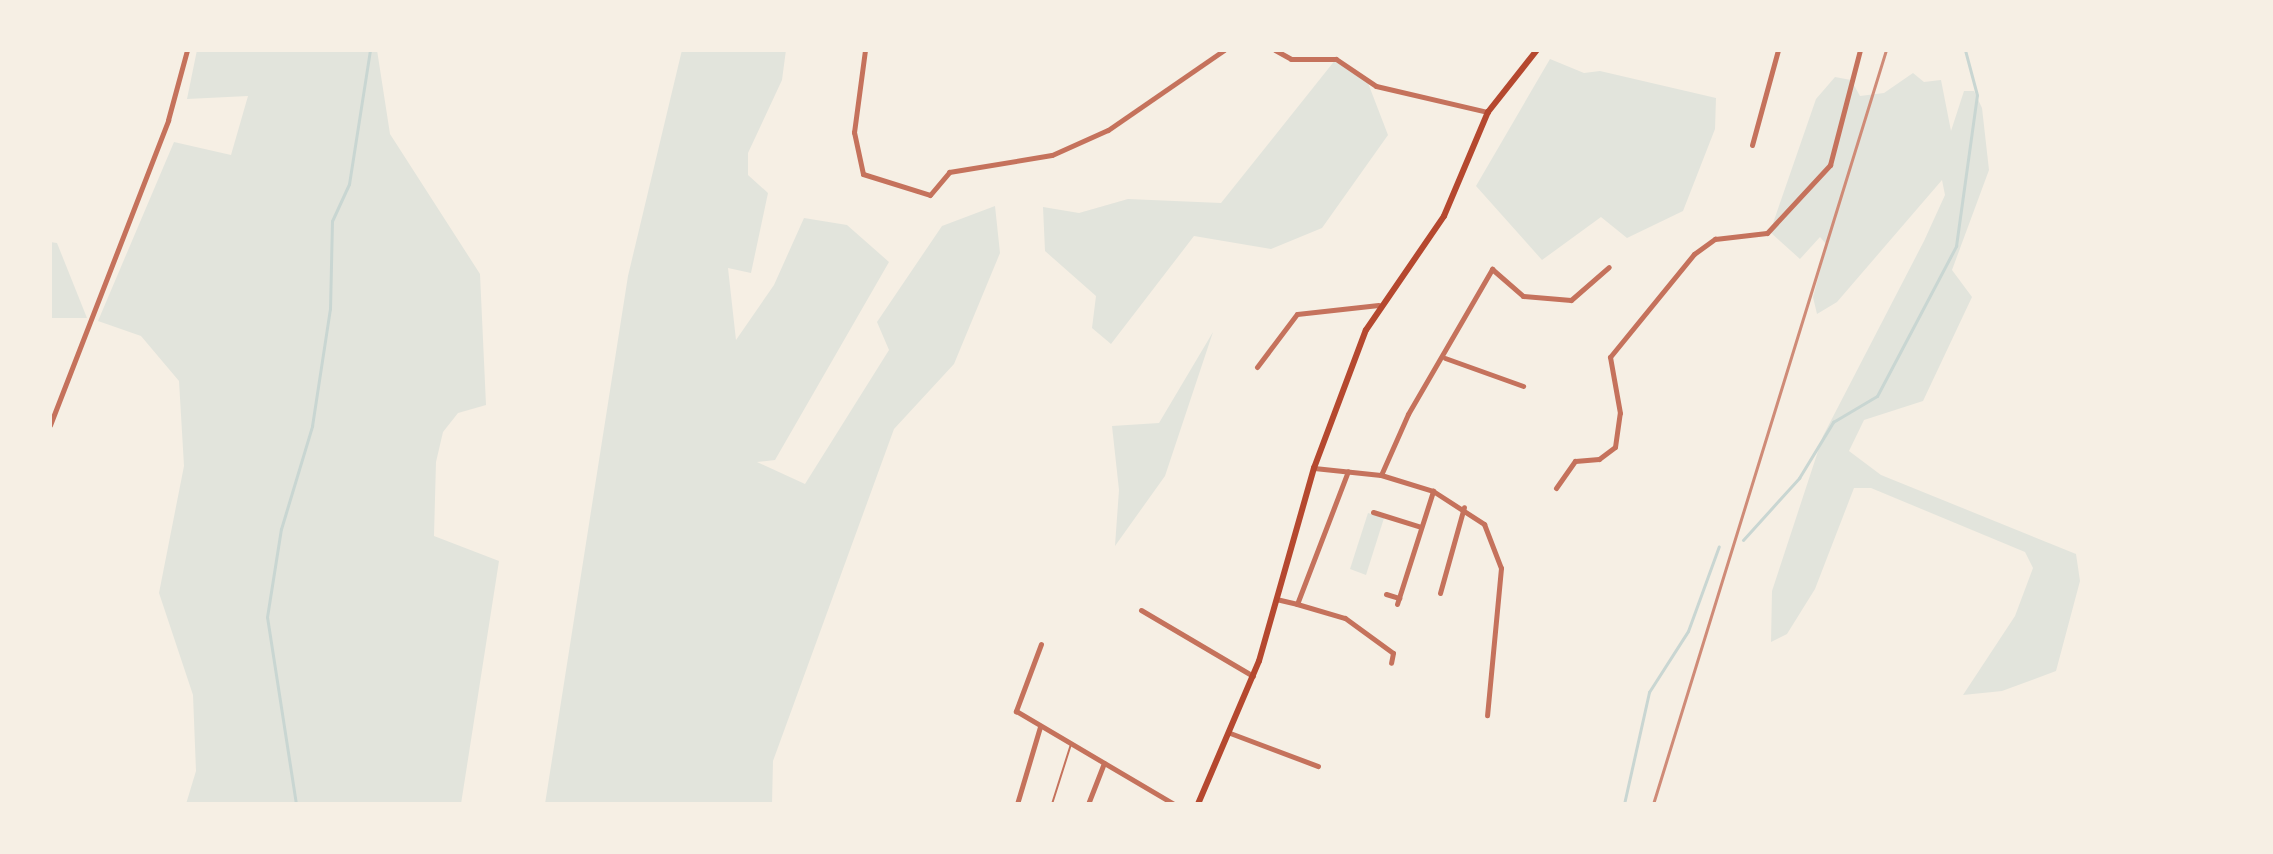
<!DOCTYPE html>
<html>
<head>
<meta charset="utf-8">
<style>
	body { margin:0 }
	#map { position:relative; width:2273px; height:854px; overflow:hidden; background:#f6efe4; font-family:Ubuntu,sans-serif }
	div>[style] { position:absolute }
	.green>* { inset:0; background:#e2e4dc }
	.stream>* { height:3px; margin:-1.5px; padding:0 1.5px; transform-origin:1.5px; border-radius:1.5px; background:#c9d6d2 }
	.service>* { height:2px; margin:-1px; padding:0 1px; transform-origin:1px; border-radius:1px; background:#c5725c }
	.minor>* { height:5px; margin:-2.5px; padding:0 2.5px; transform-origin:2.5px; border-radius:2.5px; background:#c5725c }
	.secondary>* { height:6px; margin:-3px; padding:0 3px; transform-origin:3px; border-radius:3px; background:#b5482f }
	.rail>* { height:3px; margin:-1.5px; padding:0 1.5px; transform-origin:1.5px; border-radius:1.5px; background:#cf8b77 }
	span { translate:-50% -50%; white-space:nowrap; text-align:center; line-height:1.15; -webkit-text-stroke:6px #f6efe4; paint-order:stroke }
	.frame { position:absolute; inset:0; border:52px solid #f6efe4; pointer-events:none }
</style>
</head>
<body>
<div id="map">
	<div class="green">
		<div style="clip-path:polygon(197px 50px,377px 50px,390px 134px,480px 274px,486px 405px,458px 413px,443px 432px,436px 462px,434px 536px,499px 561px,461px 804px,186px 804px,196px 771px,193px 695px,159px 593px,184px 466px,179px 381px,141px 336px,98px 321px,174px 142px,231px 155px,248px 96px,187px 99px)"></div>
		<div style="clip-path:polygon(682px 50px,786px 50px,782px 80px,748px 153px,748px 175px,768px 193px,751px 273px,728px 268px,736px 340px,774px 285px,804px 218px,847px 225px,889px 262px,775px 460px,757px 462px,805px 484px,889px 350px,877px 322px,942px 226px,995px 206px,1000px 253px,954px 364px,894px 429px,773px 761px,772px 804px,545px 804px,628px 276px)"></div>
		<div style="clip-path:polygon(1336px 59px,1368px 83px,1388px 135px,1322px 228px,1271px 249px,1194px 236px,1111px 344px,1092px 328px,1096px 296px,1045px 251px,1043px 207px,1079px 213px,1128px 199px,1221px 203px)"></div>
		<div style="clip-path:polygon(1550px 59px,1584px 73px,1600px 71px,1716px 98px,1715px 129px,1683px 211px,1627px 238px,1601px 217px,1542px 260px,1476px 186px)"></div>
		<div style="clip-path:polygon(1913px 73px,1924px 82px,1941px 80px,1951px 131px,1964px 91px,1974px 91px,1982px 108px,1989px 170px,1952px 270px,1972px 297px,1923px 401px,1864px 420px,1849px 451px,1881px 475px,2076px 554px,2080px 581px,2056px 671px,2002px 691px,1963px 695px,2015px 616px,2033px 568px,2025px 552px,1871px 488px,1854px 488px,1815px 589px,1787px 634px,1771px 642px,1772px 591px,1823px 436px,1924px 241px,1945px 195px,1942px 180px,1837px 302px,1817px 314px,1813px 297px,1827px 245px,1820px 237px,1800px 259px,1770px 232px,1816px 99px,1835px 77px,1851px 80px,1860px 96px,1884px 93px)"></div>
		<div style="clip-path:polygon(50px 242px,57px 243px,87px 318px,50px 318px)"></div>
		<div style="clip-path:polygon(1213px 332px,1165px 476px,1115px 546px,1119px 490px,1112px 426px,1159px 423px)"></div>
		<div style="clip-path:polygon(1368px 513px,1384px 518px,1366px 575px,1350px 569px)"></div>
	</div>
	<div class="stream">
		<div style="left:1743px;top:540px;width:84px;rotate:-47.9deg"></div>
		<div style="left:1799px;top:478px;width:66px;rotate:-58.7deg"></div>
		<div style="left:1833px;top:422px;width:51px;rotate:-30.6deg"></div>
		<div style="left:1877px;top:396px;width:170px;rotate:-62.2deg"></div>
		<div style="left:1956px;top:246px;width:152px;rotate:-82.1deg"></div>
		<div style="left:1977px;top:95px;width:47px;rotate:-104.9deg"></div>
		<div style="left:296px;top:804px;width:189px;rotate:-98.8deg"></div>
		<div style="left:267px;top:617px;width:89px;rotate:-81deg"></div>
		<div style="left:281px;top:529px;width:108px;rotate:-73.2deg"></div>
		<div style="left:312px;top:426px;width:118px;rotate:-81.3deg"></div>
		<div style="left:330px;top:309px;width:88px;rotate:-88.7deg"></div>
		<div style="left:332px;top:221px;width:41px;rotate:-65.3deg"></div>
		<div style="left:349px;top:184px;width:136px;rotate:-81.1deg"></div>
		<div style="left:1624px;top:804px;width:115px;rotate:-77.4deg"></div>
		<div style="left:1649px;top:692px;width:72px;rotate:-57.4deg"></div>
		<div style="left:1688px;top:631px;width:90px;rotate:-70deg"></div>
	</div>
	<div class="service">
		<div style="left:1052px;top:804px;width:63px;rotate:-72.4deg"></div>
	</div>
	<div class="minor">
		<div style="left:865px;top:50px;width:83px;rotate:97.6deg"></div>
		<div style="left:854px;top:132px;width:43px;rotate:77.9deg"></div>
		<div style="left:863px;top:174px;width:70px;rotate:17.4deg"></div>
		<div style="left:930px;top:195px;width:30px;rotate:-50deg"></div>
		<div style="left:949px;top:172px;width:104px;rotate:-9.4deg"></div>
		<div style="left:1052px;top:155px;width:61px;rotate:-24.1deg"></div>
		<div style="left:1108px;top:130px;width:141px;rotate:-34.6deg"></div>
		<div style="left:1275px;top:50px;width:18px;rotate:29deg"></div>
		<div style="left:1291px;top:59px;width:45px"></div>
		<div style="left:1336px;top:59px;width:48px;rotate:34deg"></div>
		<div style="left:1376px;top:86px;width:115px;rotate:13.1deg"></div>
		<div style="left:1752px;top:145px;width:98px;rotate:-74.7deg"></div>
		<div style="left:1445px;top:358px;width:83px;rotate:19.7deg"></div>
		<div style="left:1257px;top:367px;width:66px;rotate:-53deg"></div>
		<div style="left:1297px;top:314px;width:82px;rotate:-6.3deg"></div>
		<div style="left:50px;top:425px;width:327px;rotate:-68.8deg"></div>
		<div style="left:168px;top:120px;width:73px;rotate:-74.8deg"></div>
		<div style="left:1314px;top:468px;width:67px;rotate:6deg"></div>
		<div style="left:1381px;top:475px;width:54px;rotate:17.1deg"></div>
		<div style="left:1433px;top:491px;width:61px;rotate:32.9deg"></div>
		<div style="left:1484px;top:524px;width:47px;rotate:68.9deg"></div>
		<div style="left:1501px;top:568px;width:148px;rotate:95.4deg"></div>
		<div style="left:1381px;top:475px;width:67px;rotate:-66.1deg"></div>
		<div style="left:1408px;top:414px;width:168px;rotate:-59.9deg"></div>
		<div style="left:1492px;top:269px;width:41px;rotate:41.1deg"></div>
		<div style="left:1523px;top:296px;width:48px;rotate:4.8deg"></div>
		<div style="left:1571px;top:300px;width:50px;rotate:-41deg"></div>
		<div style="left:1556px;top:488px;width:33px;rotate:-55deg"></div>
		<div style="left:1575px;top:461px;width:24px;rotate:-5deg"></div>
		<div style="left:1599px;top:459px;width:20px;rotate:-37deg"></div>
		<div style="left:1615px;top:447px;width:34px;rotate:-82deg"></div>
		<div style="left:1620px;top:413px;width:57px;rotate:-100.1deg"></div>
		<div style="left:1610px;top:357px;width:133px;rotate:-50.8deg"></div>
		<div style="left:1694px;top:254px;width:26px;rotate:-36deg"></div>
		<div style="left:1715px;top:239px;width:52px;rotate:-6.6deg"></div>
		<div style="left:1767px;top:233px;width:93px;rotate:-47.2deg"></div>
		<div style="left:1830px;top:165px;width:119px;rotate:-75.4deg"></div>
		<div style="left:1373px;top:512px;width:50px;rotate:17.4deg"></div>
		<div style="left:1440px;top:593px;width:89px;rotate:-74.4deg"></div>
		<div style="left:1386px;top:594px;width:14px;rotate:17deg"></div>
		<div style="left:1276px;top:599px;width:22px;rotate:13deg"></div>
		<div style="left:1297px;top:604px;width:142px;rotate:-69deg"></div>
		<div style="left:1297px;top:604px;width:50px;rotate:16.3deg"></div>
		<div style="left:1345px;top:618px;width:59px;rotate:36.1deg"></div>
		<div style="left:1393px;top:653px;width:10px;rotate:101deg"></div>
		<div style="left:1397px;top:604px;width:119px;rotate:-72.3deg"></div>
		<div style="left:1141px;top:610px;width:130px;rotate:30.5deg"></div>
		<div style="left:1041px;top:644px;width:72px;rotate:110.5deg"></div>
		<div style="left:1016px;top:711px;width:183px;rotate:30.5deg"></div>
		<div style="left:1230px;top:733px;width:94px;rotate:20.6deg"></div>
		<div style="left:1017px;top:804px;width:80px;rotate:-73.4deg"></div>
		<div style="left:1088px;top:804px;width:44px;rotate:-68.7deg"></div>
	</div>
	<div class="secondary">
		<div style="left:1198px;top:804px;width:155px;rotate:-66.9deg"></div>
		<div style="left:1259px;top:661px;width:201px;rotate:-74.1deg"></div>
		<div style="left:1314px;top:468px;width:147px;rotate:-69.4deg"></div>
		<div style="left:1366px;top:330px;width:138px;rotate:-55.6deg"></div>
		<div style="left:1444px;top:216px;width:113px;rotate:-67.1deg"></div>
		<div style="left:1488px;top:112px;width:79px;rotate:-51.7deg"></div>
	</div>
	<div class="rail">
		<div style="left:1653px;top:804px;width:789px;rotate:-72.83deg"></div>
	</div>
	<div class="frame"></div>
</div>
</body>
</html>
